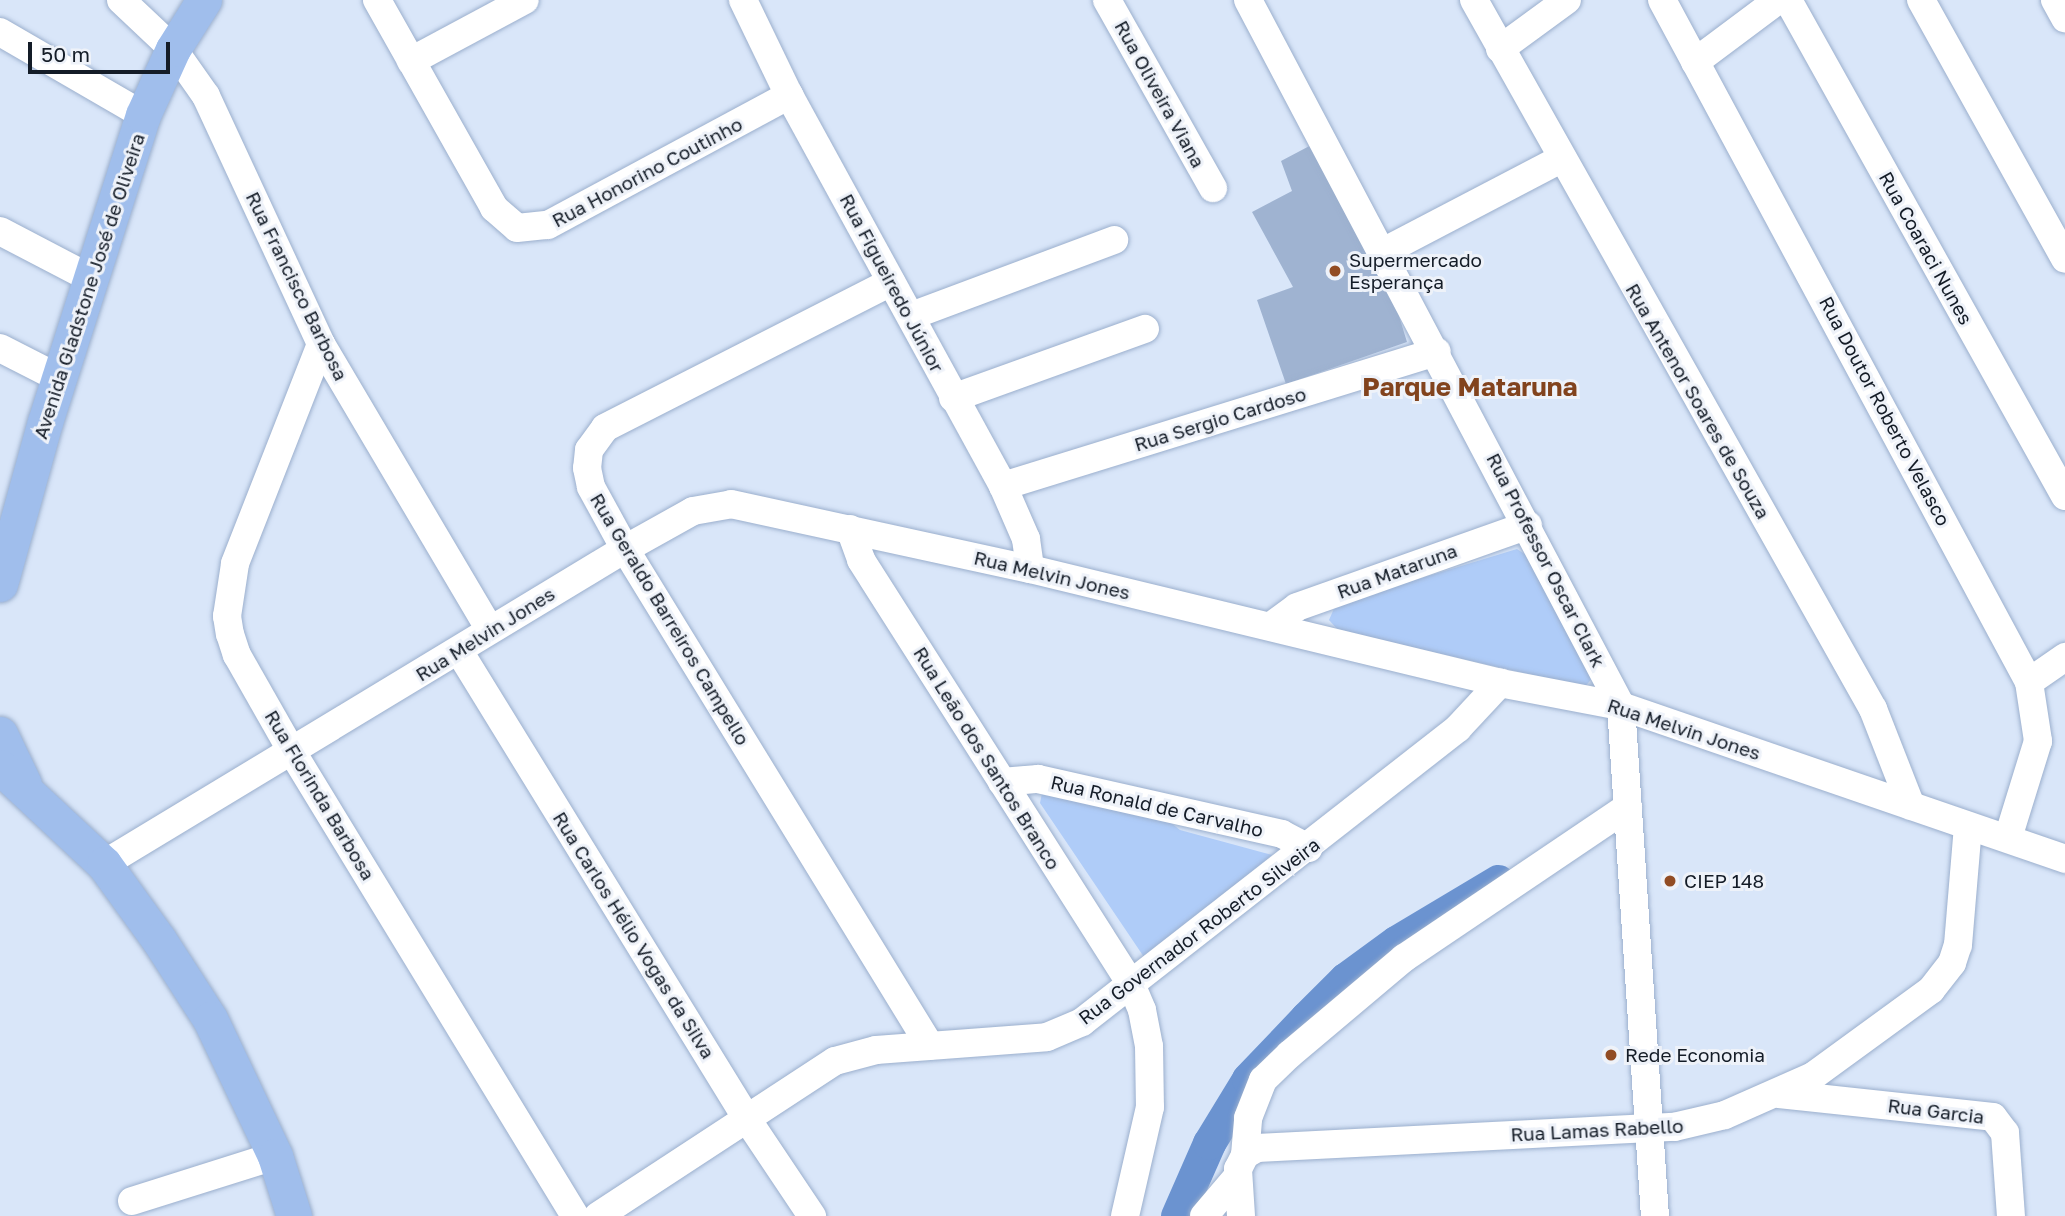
<!DOCTYPE html>
<html>
<head>
<meta charset="utf-8">
<style>
	body { margin:0 }
	#map { position:relative; width:2065px; height:1216px; overflow:hidden; background:#d9e6f9; font-family:"Golos Text",sans-serif }
	div>[style] { position:absolute }
	.green>* { inset:0; background:#afccf8 }
	.river>* { height:33px; margin:-16.5px; padding:0 16.5px; transform-origin:16.5px; border-radius:16.5px; background:#6b93d0 }
	.building>* { inset:0; background:#9fb3d1 }
	.roads { filter:drop-shadow(0 0 2px #9bafcd) drop-shadow(0 0 2px #9bafcd) }
	.minor>* { height:28px; margin:-14px; padding:0 14px; transform-origin:14px; border-radius:14px; background:#fff }
	.major>* { height:35px; margin:-17.5px; padding:0 17.5px; transform-origin:17.5px; border-radius:17.5px; background:#a0beec }
	.dots>* { width:19px; height:19px; translate:-50% -50%; box-sizing:border-box; border:4px solid #eef2f9; border-radius:50% }
	span { translate:-50% -50%; white-space:nowrap; text-align:center; line-height:1.15; -webkit-text-stroke:6px #eef2f9; paint-order:stroke }
	.street-label { font-size:19px; color:#141c27 }
	.poi-label { font-size:19px; color:#141c27 }
	.left { translate:0 -50%; text-align:left }
	.district-label { font-size:26px; color:#82431d; font-weight:700 }
	.scale { position:absolute; left:28px; top:42px; width:142px; height:32px; box-sizing:border-box; border:4px solid #141c27; border-top:0; padding-left:9px; font-size:21px; line-height:24px; white-space:nowrap; color:#141c27; -webkit-text-stroke:5px #eef2f9; paint-order:stroke }
</style>
</head>
<body>
<div id="map">
	<div class="green">
		<div style="clip-path:polygon(1517px 549px,1526px 555px,1592px 678px,1585px 687px,1338px 630px,1329px 620px,1336px 604px)"></div>
		<div style="clip-path:polygon(1042px 793px,1166px 819px,1180px 830px,1272px 855px,1146px 960px,1040px 803px)"></div>
	</div>
	<div class="river">
		<div style="left:1177px;top:1216px;width:80px;rotate:-66.3deg"></div>
		<div style="left:1209px;top:1143px;width:75px;rotate:-58.6deg"></div>
		<div style="left:1248px;top:1079px;width:84px;rotate:-46.4deg"></div>
		<div style="left:1306px;top:1018px;width:55px;rotate:-45deg"></div>
		<div style="left:1345px;top:979px;width:63px;rotate:-36deg"></div>
		<div style="left:1396px;top:942px;width:119px;rotate:-30.9deg"></div>
	</div>
	<div class="building">
		<div style="clip-path:polygon(1317px 142px,1380px 254px,1407px 342px,1286px 384px,1257px 300px,1293px 287px,1252px 212px,1292px 191px,1281px 161px)"></div>
	</div>
	<div class="roads">
		<div class="minor">
			<div style="left:121px;top:0;width:71px;rotate:43.3deg"></div>
			<div style="left:173px;top:49px;width:57px;rotate:54.9deg"></div>
			<div style="left:206px;top:96px;width:273px;rotate:65.1deg"></div>
			<div style="left:321px;top:344px;width:332px;rotate:59.4deg"></div>
			<div style="left:377px;top:0;width:239px;rotate:60.6deg"></div>
			<div style="left:494px;top:208px;width:30px;rotate:41deg"></div>
			<div style="left:517px;top:228px;width:31px;rotate:-6deg"></div>
			<div style="left:548px;top:225px;width:274px;rotate:-28.3deg"></div>
			<div style="left:743px;top:0;width:106px;rotate:64.2deg"></div>
			<div style="left:789px;top:95px;width:446px;rotate:61.3deg"></div>
			<div style="left:1003px;top:486px;width:58px;rotate:66.5deg"></div>
			<div style="left:1026px;top:539px;width:30px;rotate:82deg"></div>
			<div style="left:1107px;top:0;width:216px;rotate:60.6deg"></div>
			<div style="left:1248px;top:0;width:798px;rotate:62.15deg"></div>
			<div style="left:1621px;top:706px;width:511px;rotate:86.19deg"></div>
			<div style="left:1474px;top:0;width:814px;rotate:60.63deg"></div>
			<div style="left:1873px;top:709px;width:104px;rotate:68.6deg"></div>
			<div style="left:1662px;top:0;width:774px;rotate:61.71deg"></div>
			<div style="left:2029px;top:682px;width:60px;rotate:81.3deg"></div>
			<div style="left:2038px;top:741px;width:102px;rotate:107.2deg"></div>
			<div style="left:1788px;top:0;width:568px;rotate:60.82deg"></div>
			<div style="left:1921px;top:0;width:296px;rotate:60.9deg"></div>
			<div style="left:2055px;top:0;width:21px;rotate:61deg"></div>
			<div style="left:0;top:32px;width:165px;rotate:30.1deg"></div>
			<div style="left:1500px;top:49px;width:83px;rotate:-36.2deg"></div>
			<div style="left:411px;top:61px;width:129px;rotate:-28.2deg"></div>
			<div style="left:1695px;top:62px;width:104px;rotate:-36.8deg"></div>
			<div style="left:0;top:231px;width:104px;rotate:27.6deg"></div>
			<div style="left:1383px;top:252px;width:201px;rotate:-27.6deg"></div>
			<div style="left:891px;top:282px;width:321px;rotate:153deg"></div>
			<div style="left:605px;top:428px;width:27px;rotate:126deg"></div>
			<div style="left:589px;top:450px;width:18px;rotate:96deg"></div>
			<div style="left:587px;top:468px;width:19px;rotate:78deg"></div>
			<div style="left:591px;top:487px;width:71px;rotate:61.3deg"></div>
			<div style="left:625px;top:549px;width:583px;rotate:58.46deg"></div>
			<div style="left:911px;top:316px;width:217px;rotate:-20.5deg"></div>
			<div style="left:321px;top:344px;width:236px;rotate:111.4deg"></div>
			<div style="left:235px;top:564px;width:53px;rotate:98.7deg"></div>
			<div style="left:227px;top:616px;width:18px;rotate:81deg"></div>
			<div style="left:230px;top:634px;width:22px;rotate:72deg"></div>
			<div style="left:237px;top:655px;width:109px;rotate:60.4deg"></div>
			<div style="left:291px;top:750px;width:546px;rotate:58.64deg"></div>
			<div style="left:0;top:348px;width:66px;rotate:27deg"></div>
			<div style="left:953px;top:398px;width:204px;rotate:-19.8deg"></div>
			<div style="left:1003px;top:486px;width:454px;rotate:-17.2deg"></div>
			<div style="left:850px;top:529px;width:33px;rotate:70deg"></div>
			<div style="left:861px;top:560px;width:503px;rotate:57.51deg"></div>
			<div style="left:1131px;top:984px;width:28px;rotate:67deg"></div>
			<div style="left:1142px;top:1010px;width:37px;rotate:79deg"></div>
			<div style="left:1149px;top:1046px;width:61px;rotate:89.1deg"></div>
			<div style="left:1150px;top:1107px;width:112px;rotate:102.9deg"></div>
			<div style="left:1271px;top:626px;width:32px;rotate:-36deg"></div>
			<div style="left:1297px;top:607px;width:245px;rotate:-19.5deg"></div>
			<div style="left:459px;top:651px;width:550px;rotate:58.39deg"></div>
			<div style="left:747px;top:1119px;width:117px;rotate:56.2deg"></div>
			<div style="left:2029px;top:682px;width:44px;rotate:-34.8deg"></div>
			<div style="left:1002px;top:782px;width:36px;rotate:-5deg"></div>
			<div style="left:1038px;top:779px;width:250px;rotate:12.7deg"></div>
			<div style="left:1282px;top:834px;width:30px;rotate:28deg"></div>
			<div style="left:104px;top:864px;width:609px;rotate:-31.16deg"></div>
			<div style="left:625px;top:549px;width:78px;rotate:-29.2deg"></div>
			<div style="left:693px;top:511px;width:39px;rotate:-10deg"></div>
			<div style="left:731px;top:504px;width:306px;rotate:12.3deg"></div>
			<div style="left:1030px;top:569px;width:484px;rotate:13.6deg"></div>
			<div style="left:1500px;top:683px;width:123px;rotate:10.8deg"></div>
			<div style="left:1621px;top:706px;width:470px;rotate:19deg"></div>
			<div style="left:1779px;top:1094px;width:215px;rotate:6.1deg"></div>
			<div style="left:1993px;top:1117px;width:20px;rotate:53deg"></div>
			<div style="left:2005px;top:1133px;width:83px;rotate:85.9deg"></div>
			<div style="left:1245px;top:1155px;width:37px;rotate:-85deg"></div>
			<div style="left:1248px;top:1118px;width:41px;rotate:-68.5deg"></div>
			<div style="left:1263px;top:1080px;width:37px;rotate:-44deg"></div>
			<div style="left:1290px;top:1054px;width:149px;rotate:-40.1deg"></div>
			<div style="left:1404px;top:958px;width:270px;rotate:-34deg"></div>
			<div style="left:132px;top:1201px;width:150px;rotate:-17.5deg"></div>
			<div style="left:598px;top:1216px;width:283px;rotate:-33.2deg"></div>
			<div style="left:835px;top:1061px;width:42px;rotate:-15deg"></div>
			<div style="left:876px;top:1050px;width:171px;rotate:-4.3deg"></div>
			<div style="left:1047px;top:1037px;width:38px;rotate:-23deg"></div>
			<div style="left:1082px;top:1022px;width:477px;rotate:-38deg"></div>
			<div style="left:1458px;top:728px;width:62px;rotate:-47deg"></div>
			<div style="left:1204px;top:1216px;width:52px;rotate:-49.6deg"></div>
			<div style="left:1241px;top:1216px;width:47px;rotate:-93.7deg"></div>
			<div style="left:1238px;top:1169px;width:16px;rotate:-63deg"></div>
			<div style="left:1245px;top:1155px;width:14px;rotate:-30deg"></div>
			<div style="left:1257px;top:1148px;width:418px;rotate:-2.9deg"></div>
			<div style="left:1674px;top:1127px;width:52px;rotate:-13.2deg"></div>
			<div style="left:1725px;top:1115px;width:96px;rotate:-23.9deg"></div>
			<div style="left:1813px;top:1076px;width:146px;rotate:-36.1deg"></div>
			<div style="left:1931px;top:990px;width:34px;rotate:-52deg"></div>
			<div style="left:1952px;top:963px;width:19px;rotate:-72deg"></div>
			<div style="left:1958px;top:945px;width:119px;rotate:-85.2deg"></div>
		</div>
		<div class="major">
			<div style="left:0;top:584px;width:168px;rotate:-74.5deg"></div>
			<div style="left:45px;top:422px;width:322px;rotate:-72.3deg"></div>
			<div style="left:143px;top:115px;width:72px;rotate:-65.6deg"></div>
			<div style="left:173px;top:49px;width:58px;rotate:-57.7deg"></div>
			<div style="left:0;top:734px;width:55px;rotate:64.4deg"></div>
			<div style="left:0;top:767px;width:142px;rotate:43deg"></div>
			<div style="left:104px;top:864px;width:94px;rotate:54.1deg"></div>
			<div style="left:159px;top:940px;width:94px;rotate:57.2deg"></div>
			<div style="left:210px;top:1019px;width:152px;rotate:64.6deg"></div>
			<div style="left:275px;top:1156px;width:63px;rotate:72.4deg"></div>
		</div>
	</div>
	<div class="dots">
		<div style="left:1335px;top:271px;background:#924c23"></div>
		<div style="left:1670px;top:881px;background:#924c23"></div>
		<div style="left:1611px;top:1055px;background:#924c23"></div>
	</div>
	<div class="street-label">
		<span style="left:1160px;top:94px;rotate:61deg">Rua Oliveira Viana</span>
		<span style="left:647px;top:172px;rotate:-28deg">Rua Honorino Coutinho</span>
		<span style="left:1926px;top:248px;rotate:61deg">Rua Coaraci Nunes</span>
		<span style="left:892px;top:283px;rotate:62deg">Rua Figueiredo Júnior</span>
		<span style="left:89px;top:286px;rotate:-72deg">Avenida Gladstone José de Oliveira</span>
		<span style="left:297px;top:286px;rotate:64deg">Rua Francisco Barbosa</span>
		<span style="left:1698px;top:401px;rotate:60deg">Rua Antenor Soares de Souza</span>
		<span style="left:1885px;top:411px;rotate:62deg">Rua Doutor Roberto Velasco</span>
		<span style="left:1220px;top:419px;rotate:-17deg">Rua Sergio Cardoso</span>
		<span style="left:1546px;top:560px;rotate:63deg">Rua Professor Oscar Clark</span>
		<span style="left:1397px;top:571px;rotate:-20deg">Rua Mataruna</span>
		<span style="left:1052px;top:575px;rotate:13deg">Rua Melvin Jones</span>
		<span style="left:670px;top:619px;rotate:59deg">Rua Geraldo Barreiros Campello</span>
		<span style="left:485px;top:634px;rotate:-32deg">Rua Melvin Jones</span>
		<span style="left:1684px;top:729px;rotate:18deg">Rua Melvin Jones</span>
		<span style="left:987px;top:758px;rotate:58deg">Rua Leão dos Santos Branco</span>
		<span style="left:320px;top:795px;rotate:59deg">Rua Florinda Barbosa</span>
		<span style="left:1157px;top:806px;rotate:13deg">Rua Ronald de Carvalho</span>
		<span style="left:1199px;top:931px;rotate:-37deg">Rua Governador Roberto Silveira</span>
		<span style="left:634px;top:935px;rotate:58deg">Rua Carlos Hélio Vogas da Silva</span>
		<span style="left:1936px;top:1111px;rotate:7deg">Rua Garcia</span>
		<span style="left:1597px;top:1130px;rotate:-3deg">Rua Lamas Rabello</span>
	</div>
	<div class="poi-label">
		<span class="left" style="left:1349px;top:271px">Supermercado<br>Esperança</span>
		<span class="left" style="left:1684px;top:881px">CIEP 148</span>
		<span class="left" style="left:1625px;top:1055px">Rede Economia</span>
	</div>
	<div class="district-label">
		<span style="left:1470px;top:387px">Parque Mataruna</span>
	</div>
	<div class="scale">50 m</div>
</div>
</body>
</html>
